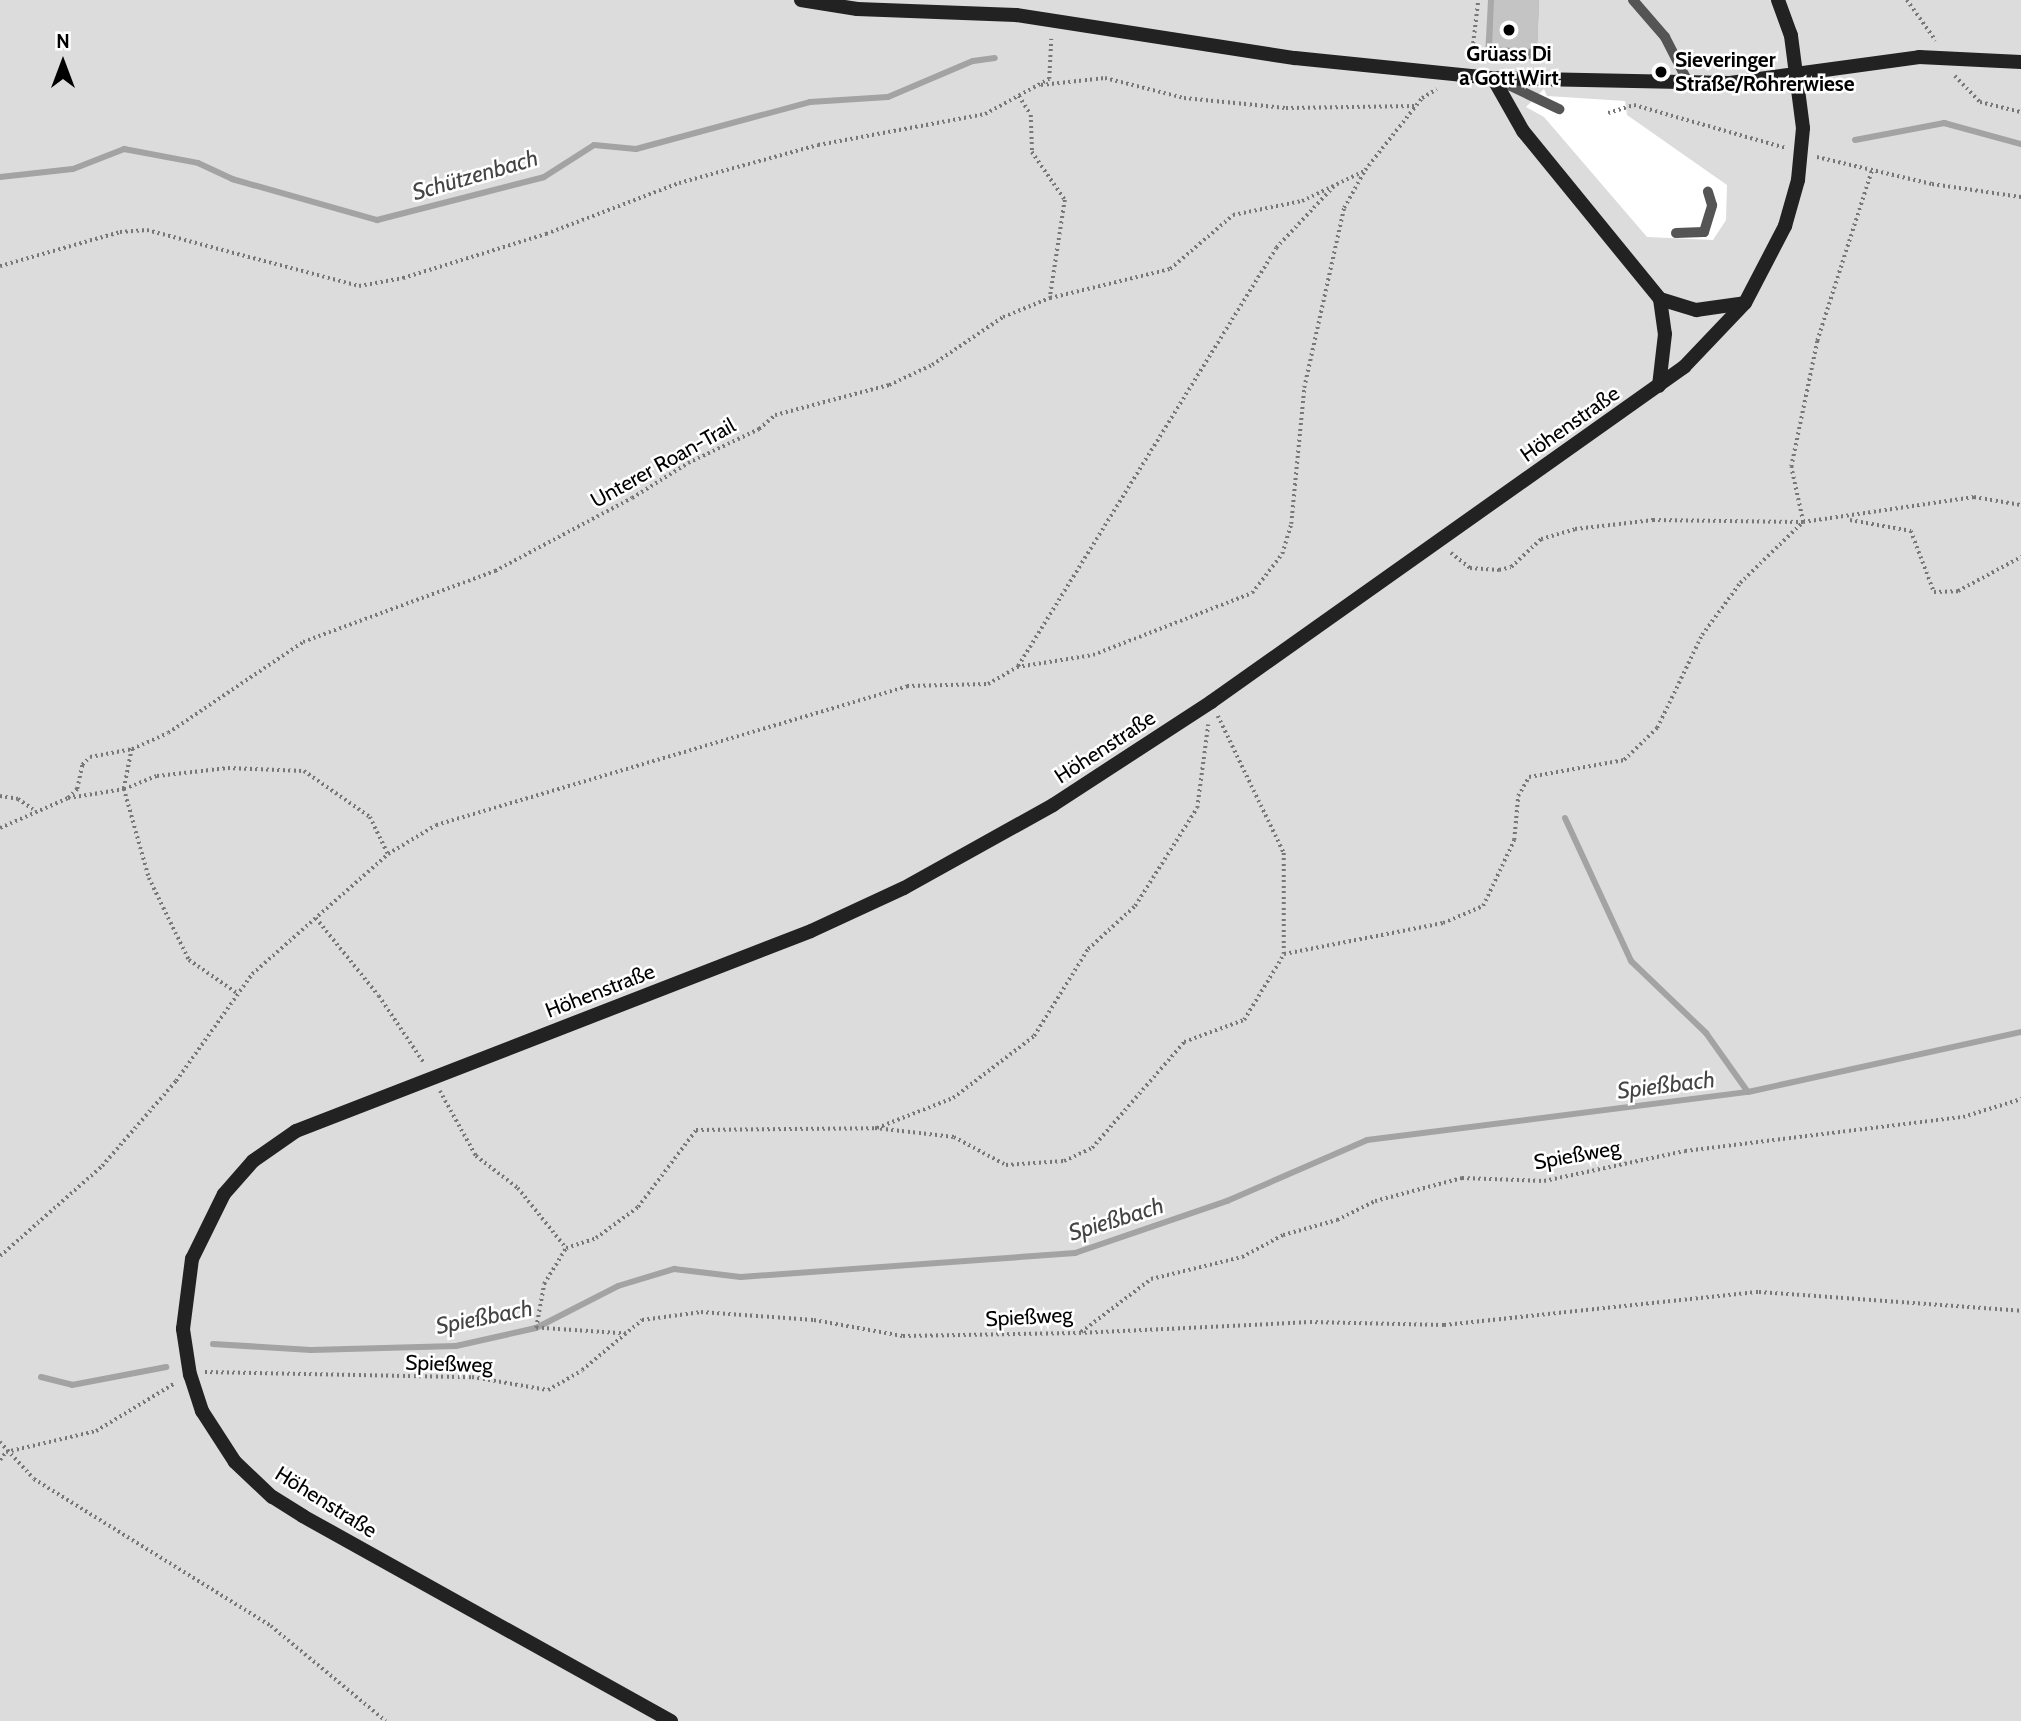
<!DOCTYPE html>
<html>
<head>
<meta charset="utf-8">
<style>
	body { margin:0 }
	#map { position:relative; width:2021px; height:1721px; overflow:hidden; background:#fff; font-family:Cabin,sans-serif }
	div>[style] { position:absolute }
	.green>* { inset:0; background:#dcdcdc }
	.stream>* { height:6px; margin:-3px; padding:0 3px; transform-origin:3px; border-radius:3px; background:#a3a3a3 }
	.path>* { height:3.5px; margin-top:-1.75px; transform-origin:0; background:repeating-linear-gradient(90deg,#777 0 2px,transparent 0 5.5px) }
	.lane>* { height:10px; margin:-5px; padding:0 5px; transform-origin:5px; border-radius:5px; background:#555 }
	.secondary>* { height:14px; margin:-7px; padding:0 7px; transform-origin:7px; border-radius:7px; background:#222 }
	.secondary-bridge>* { height:14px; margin:-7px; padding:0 7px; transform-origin:7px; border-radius:7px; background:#222 }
	.wall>* { inset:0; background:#a9a9a9 }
	.shaded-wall>* { inset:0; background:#898989 }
	.building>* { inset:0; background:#c4c4c4 }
	.dots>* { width:19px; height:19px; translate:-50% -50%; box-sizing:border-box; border:4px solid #fff; border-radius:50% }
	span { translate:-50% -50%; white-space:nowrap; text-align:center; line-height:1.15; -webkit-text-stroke:5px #fff; paint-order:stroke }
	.poi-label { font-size:21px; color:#000; font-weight:700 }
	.left { translate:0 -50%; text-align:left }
	.street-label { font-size:21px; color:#000 }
	.water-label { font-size:23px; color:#444; font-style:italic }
	.north { position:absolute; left:28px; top:28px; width:70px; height:70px; -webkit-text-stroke:5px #fff; paint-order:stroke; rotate:0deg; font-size:19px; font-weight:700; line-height:28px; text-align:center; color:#000 }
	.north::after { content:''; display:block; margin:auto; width:24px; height:32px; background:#000; clip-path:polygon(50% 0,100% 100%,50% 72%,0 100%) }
</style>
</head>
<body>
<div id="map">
	<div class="green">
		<div style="clip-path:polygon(evenodd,0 0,2021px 0,2021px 1721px,0 1721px,0 0,1544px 89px,1547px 96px,1625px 101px,1627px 115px,1727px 185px,1726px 220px,1713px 240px,1647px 237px,1544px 117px,1526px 107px,1544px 89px)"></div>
	</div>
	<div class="stream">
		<div style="left:1855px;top:140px;width:91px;rotate:-10.8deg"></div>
		<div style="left:1944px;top:123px;width:80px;rotate:15.3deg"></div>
		<div style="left:0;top:177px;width:73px;rotate:-6.3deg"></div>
		<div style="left:73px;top:169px;width:55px;rotate:-21.4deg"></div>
		<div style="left:124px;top:149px;width:75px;rotate:10.7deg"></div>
		<div style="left:198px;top:163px;width:38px;rotate:25deg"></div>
		<div style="left:232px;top:179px;width:151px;rotate:15.8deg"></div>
		<div style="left:377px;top:220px;width:172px;rotate:-14.4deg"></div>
		<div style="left:544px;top:177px;width:59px;rotate:-32.6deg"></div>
		<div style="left:594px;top:145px;width:42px;rotate:5.4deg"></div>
		<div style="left:636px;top:149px;width:180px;rotate:-15.1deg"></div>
		<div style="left:810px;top:102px;width:78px;rotate:-3.7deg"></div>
		<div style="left:888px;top:97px;width:92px;rotate:-23deg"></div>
		<div style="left:973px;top:61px;width:22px;rotate:-8deg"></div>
		<div style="left:1565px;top:818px;width:157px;rotate:65.2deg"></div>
		<div style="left:1631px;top:961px;width:104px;rotate:43.8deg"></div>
		<div style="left:1706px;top:1033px;width:72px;rotate:54.6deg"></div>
		<div style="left:213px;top:1344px;width:98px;rotate:3.5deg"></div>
		<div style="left:311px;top:1350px;width:145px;rotate:-1.6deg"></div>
		<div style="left:456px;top:1346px;width:82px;rotate:-12.7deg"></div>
		<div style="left:536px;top:1328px;width:92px;rotate:-27.1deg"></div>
		<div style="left:618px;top:1286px;width:59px;rotate:-16.9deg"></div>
		<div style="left:674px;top:1269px;width:67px;rotate:6.8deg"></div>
		<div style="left:741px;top:1277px;width:335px;rotate:-4.1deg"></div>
		<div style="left:1075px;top:1253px;width:161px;rotate:-18.9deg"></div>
		<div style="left:1227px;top:1201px;width:153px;rotate:-23.5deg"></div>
		<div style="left:1367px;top:1140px;width:384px;rotate:-7.2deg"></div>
		<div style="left:1748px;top:1092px;width:280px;rotate:-12.4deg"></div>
		<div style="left:41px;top:1377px;width:32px;rotate:14deg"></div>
		<div style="left:72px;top:1385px;width:96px;rotate:-10.8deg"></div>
	</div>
	<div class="path">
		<div style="left:1907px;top:0;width:50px;rotate:54.7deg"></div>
		<div style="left:1471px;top:60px;width:60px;rotate:-83.3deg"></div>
		<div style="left:1955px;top:76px;width:36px;rotate:46deg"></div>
		<div style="left:1980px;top:102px;width:42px;rotate:13.7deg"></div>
		<div style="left:1041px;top:85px;width:64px;rotate:-6.2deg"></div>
		<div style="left:1105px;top:78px;width:81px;rotate:14.2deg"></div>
		<div style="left:1184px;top:98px;width:102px;rotate:5.6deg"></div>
		<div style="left:1286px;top:108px;width:130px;rotate:-0.9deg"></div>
		<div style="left:1019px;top:96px;width:22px;rotate:58deg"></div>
		<div style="left:1031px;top:115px;width:37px;rotate:88deg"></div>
		<div style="left:1032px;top:152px;width:58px;rotate:55.5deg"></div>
		<div style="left:1065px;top:200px;width:99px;rotate:98.7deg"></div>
		<div style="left:1608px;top:113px;width:27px;rotate:-17deg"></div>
		<div style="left:1634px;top:105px;width:158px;rotate:15.8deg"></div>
		<div style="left:1817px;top:157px;width:118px;rotate:13.2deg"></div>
		<div style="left:1932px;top:184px;width:90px;rotate:8.3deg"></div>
		<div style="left:0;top:266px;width:125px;rotate:-15.8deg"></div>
		<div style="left:120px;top:232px;width:27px;rotate:-4deg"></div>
		<div style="left:147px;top:230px;width:219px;rotate:14.8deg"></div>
		<div style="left:359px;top:286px;width:45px;rotate:-10.3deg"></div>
		<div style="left:403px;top:278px;width:150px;rotate:-17.1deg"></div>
		<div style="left:546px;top:234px;width:142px;rotate:-21deg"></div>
		<div style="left:679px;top:183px;width:144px;rotate:-15.3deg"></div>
		<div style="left:818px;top:145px;width:170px;rotate:-10.5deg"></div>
		<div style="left:985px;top:114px;width:73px;rotate:-28.7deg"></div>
		<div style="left:1049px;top:79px;width:40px;rotate:-87.1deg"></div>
		<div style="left:1850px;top:520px;width:62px;rotate:10.2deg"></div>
		<div style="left:1911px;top:531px;width:65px;rotate:69.3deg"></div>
		<div style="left:1934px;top:592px;width:24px;rotate:-2deg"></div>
		<div style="left:1958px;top:591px;width:72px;rotate:-28.4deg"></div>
		<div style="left:1451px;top:553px;width:24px;rotate:38deg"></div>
		<div style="left:1470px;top:568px;width:29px;rotate:4deg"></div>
		<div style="left:1499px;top:570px;width:12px;rotate:-14deg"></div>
		<div style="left:1511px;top:567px;width:41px;rotate:-43deg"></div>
		<div style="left:1541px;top:539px;width:35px;rotate:-16deg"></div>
		<div style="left:1575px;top:529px;width:79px;rotate:-6.6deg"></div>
		<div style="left:1653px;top:520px;width:150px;rotate:0.8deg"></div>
		<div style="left:1803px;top:522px;width:173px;rotate:-8.3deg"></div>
		<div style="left:1974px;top:497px;width:48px;rotate:9.7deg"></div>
		<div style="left:1018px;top:666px;width:491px;rotate:-58.3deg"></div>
		<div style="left:1276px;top:248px;width:85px;rotate:-46.9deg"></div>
		<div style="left:1218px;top:716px;width:152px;rotate:64.3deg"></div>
		<div style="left:1284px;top:853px;width:101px;rotate:90deg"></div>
		<div style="left:132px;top:749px;width:41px;rotate:101.3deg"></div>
		<div style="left:124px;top:789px;width:92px;rotate:74.3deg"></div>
		<div style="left:149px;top:878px;width:91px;rotate:64deg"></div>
		<div style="left:189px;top:960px;width:58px;rotate:34.5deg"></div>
		<div style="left:0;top:796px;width:18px;rotate:9deg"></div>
		<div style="left:18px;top:799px;width:18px;rotate:34deg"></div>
		<div style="left:68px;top:798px;width:57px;rotate:-9.1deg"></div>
		<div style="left:124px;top:789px;width:35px;rotate:-22deg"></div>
		<div style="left:157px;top:776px;width:71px;rotate:-6.4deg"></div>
		<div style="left:228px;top:768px;width:76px;rotate:2.3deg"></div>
		<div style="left:304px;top:771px;width:80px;rotate:34.9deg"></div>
		<div style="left:370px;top:817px;width:41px;rotate:64.1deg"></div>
		<div style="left:0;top:828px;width:74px;rotate:-23.8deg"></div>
		<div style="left:68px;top:798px;width:13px;rotate:-45deg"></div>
		<div style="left:77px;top:789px;width:25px;rotate:-78deg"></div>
		<div style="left:82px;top:765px;width:11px;rotate:-45deg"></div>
		<div style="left:90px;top:757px;width:43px;rotate:-10.8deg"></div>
		<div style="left:132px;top:749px;width:39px;rotate:-24deg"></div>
		<div style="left:168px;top:733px;width:163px;rotate:-34deg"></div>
		<div style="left:303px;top:642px;width:205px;rotate:-20.3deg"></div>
		<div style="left:495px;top:571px;width:155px;rotate:-28.1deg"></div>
		<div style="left:632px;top:498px;width:66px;rotate:-32deg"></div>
		<div style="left:688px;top:463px;width:79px;rotate:-25.6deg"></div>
		<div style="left:759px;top:429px;width:21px;rotate:-41deg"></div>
		<div style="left:775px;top:415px;width:118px;rotate:-14.7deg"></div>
		<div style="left:889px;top:385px;width:47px;rotate:-24.9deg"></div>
		<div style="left:932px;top:365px;width:86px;rotate:-34.1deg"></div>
		<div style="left:1003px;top:317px;width:51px;rotate:-22deg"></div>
		<div style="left:1050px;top:298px;width:123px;rotate:-13.6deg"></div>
		<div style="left:1170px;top:269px;width:83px;rotate:-40.6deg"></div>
		<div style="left:1233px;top:215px;width:70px;rotate:-11.5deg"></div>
		<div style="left:1302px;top:201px;width:69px;rotate:-25.8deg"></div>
		<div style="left:316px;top:918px;width:100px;rotate:51.1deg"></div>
		<div style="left:379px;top:996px;width:81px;rotate:56.1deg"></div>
		<div style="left:440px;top:1091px;width:74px;rotate:61deg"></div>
		<div style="left:476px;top:1156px;width:53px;rotate:37.3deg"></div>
		<div style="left:518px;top:1188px;width:77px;rotate:51.3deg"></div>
		<div style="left:877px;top:1128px;width:82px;rotate:-21.5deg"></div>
		<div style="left:953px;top:1098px;width:102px;rotate:-37.4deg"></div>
		<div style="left:1034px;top:1036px;width:102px;rotate:-58.2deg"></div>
		<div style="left:1088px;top:949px;width:64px;rotate:-42.5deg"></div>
		<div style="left:1135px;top:906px;width:116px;rotate:-57.7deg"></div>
		<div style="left:1197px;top:808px;width:84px;rotate:-82.5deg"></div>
		<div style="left:0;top:1256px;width:136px;rotate:-41.4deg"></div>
		<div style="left:102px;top:1166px;width:113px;rotate:-49deg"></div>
		<div style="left:176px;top:1081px;width:131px;rotate:-54.6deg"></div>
		<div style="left:252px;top:974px;width:181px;rotate:-41.4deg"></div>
		<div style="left:388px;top:854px;width:56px;rotate:-31.1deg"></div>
		<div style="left:436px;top:825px;width:491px;rotate:-16.4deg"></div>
		<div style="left:907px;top:686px;width:81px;rotate:-1.4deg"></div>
		<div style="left:988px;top:684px;width:34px;rotate:-30deg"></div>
		<div style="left:1017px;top:667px;width:77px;rotate:-9deg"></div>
		<div style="left:1093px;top:655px;width:171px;rotate:-21.3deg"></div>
		<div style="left:1252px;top:593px;width:49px;rotate:-52.4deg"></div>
		<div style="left:1282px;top:554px;width:31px;rotate:-73deg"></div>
		<div style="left:1291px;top:524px;width:137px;rotate:-84.5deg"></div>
		<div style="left:1304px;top:388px;width:184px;rotate:-77.5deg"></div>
		<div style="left:1344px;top:208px;width:43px;rotate:-61.1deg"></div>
		<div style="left:1365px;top:170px;width:92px;rotate:-51.6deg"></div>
		<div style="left:1422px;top:98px;width:17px;rotate:-31deg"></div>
		<div style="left:1081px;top:1332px;width:88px;rotate:-37.1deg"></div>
		<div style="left:1151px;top:1279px;width:94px;rotate:-13.6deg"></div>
		<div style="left:1242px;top:1257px;width:47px;rotate:-28.2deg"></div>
		<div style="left:1283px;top:1235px;width:56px;rotate:-15.5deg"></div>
		<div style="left:1337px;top:1220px;width:42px;rotate:-26.6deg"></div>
		<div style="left:1375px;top:1201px;width:90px;rotate:-14.8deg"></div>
		<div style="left:1462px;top:1178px;width:82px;rotate:2.1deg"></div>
		<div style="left:1544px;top:1181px;width:144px;rotate:-12deg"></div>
		<div style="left:1685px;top:1151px;width:280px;rotate:-7deg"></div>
		<div style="left:1963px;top:1117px;width:61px;rotate:-17.2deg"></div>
		<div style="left:626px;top:1334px;width:90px;rotate:-176.2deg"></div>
		<div style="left:536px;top:1328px;width:45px;rotate:-79.7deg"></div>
		<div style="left:544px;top:1284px;width:42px;rotate:-58.6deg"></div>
		<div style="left:566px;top:1248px;width:32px;rotate:-18deg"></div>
		<div style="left:596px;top:1238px;width:52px;rotate:-36.4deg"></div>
		<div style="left:638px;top:1207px;width:96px;rotate:-53deg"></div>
		<div style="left:696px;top:1130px;width:179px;rotate:-0.6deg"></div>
		<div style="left:875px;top:1128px;width:80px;rotate:6.5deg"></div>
		<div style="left:954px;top:1137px;width:59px;rotate:28.3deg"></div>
		<div style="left:1006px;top:1165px;width:58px;rotate:-3.9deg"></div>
		<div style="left:1064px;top:1161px;width:31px;rotate:-25deg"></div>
		<div style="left:1092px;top:1148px;width:140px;rotate:-49deg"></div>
		<div style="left:1184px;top:1042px;width:64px;rotate:-20.1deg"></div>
		<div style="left:1244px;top:1020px;width:77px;rotate:-58.8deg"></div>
		<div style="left:1284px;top:954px;width:162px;rotate:-11deg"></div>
		<div style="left:1443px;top:923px;width:43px;rotate:-23deg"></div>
		<div style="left:1483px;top:906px;width:73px;rotate:-64.8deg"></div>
		<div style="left:1514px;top:840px;width:44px;rotate:-84.8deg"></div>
		<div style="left:1518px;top:796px;width:22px;rotate:-60deg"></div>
		<div style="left:1529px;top:777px;width:97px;rotate:-10.1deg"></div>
		<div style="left:1624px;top:760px;width:46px;rotate:-44.1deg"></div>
		<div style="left:1657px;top:728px;width:103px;rotate:-64.2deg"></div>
		<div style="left:1702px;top:635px;width:64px;rotate:-53.8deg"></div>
		<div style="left:1740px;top:583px;width:88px;rotate:-44.1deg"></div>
		<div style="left:1803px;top:522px;width:56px;rotate:-102.3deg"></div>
		<div style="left:1791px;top:467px;width:129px;rotate:-78.3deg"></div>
		<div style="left:1817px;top:341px;width:180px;rotate:-72.2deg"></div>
		<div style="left:205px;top:1372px;width:267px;rotate:1.1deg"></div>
		<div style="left:472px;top:1377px;width:77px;rotate:9.7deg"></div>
		<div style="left:548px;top:1390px;width:39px;rotate:-30deg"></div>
		<div style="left:582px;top:1370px;width:78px;rotate:-39.8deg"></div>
		<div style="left:642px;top:1320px;width:60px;rotate:-7.7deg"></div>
		<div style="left:701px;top:1312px;width:113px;rotate:4deg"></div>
		<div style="left:814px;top:1320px;width:90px;rotate:10.2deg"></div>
		<div style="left:903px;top:1336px;width:176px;rotate:-1deg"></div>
		<div style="left:1079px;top:1333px;width:231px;rotate:-2.7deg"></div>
		<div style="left:1310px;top:1322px;width:134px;rotate:1.3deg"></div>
		<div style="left:1444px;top:1325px;width:317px;rotate:-6deg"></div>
		<div style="left:1759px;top:1292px;width:263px;rotate:4.1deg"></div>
		<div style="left:0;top:1442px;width:50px;rotate:47.4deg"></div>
		<div style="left:34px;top:1479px;width:279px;rotate:31.8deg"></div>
		<div style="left:271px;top:1626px;width:149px;rotate:39.6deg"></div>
		<div style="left:0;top:1460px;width:10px;rotate:-53deg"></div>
		<div style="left:6px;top:1452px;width:92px;rotate:-13.1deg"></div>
		<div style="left:96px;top:1431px;width:92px;rotate:-31.3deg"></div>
	</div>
	<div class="lane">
		<div style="left:1633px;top:0;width:49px;rotate:49.1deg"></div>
		<div style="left:1665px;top:37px;width:53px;rotate:62.9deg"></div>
		<div style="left:1498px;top:80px;width:68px;rotate:25.4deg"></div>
		<div style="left:1676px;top:233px;width:28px;rotate:-2deg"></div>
		<div style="left:1704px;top:232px;width:28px;rotate:-73deg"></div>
		<div style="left:1712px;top:205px;width:14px;rotate:-107deg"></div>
	</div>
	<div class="secondary">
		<div style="left:801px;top:0;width:57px;rotate:9.1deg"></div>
		<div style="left:857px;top:9px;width:159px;rotate:2.2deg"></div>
		<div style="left:1016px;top:15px;width:282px;rotate:8.8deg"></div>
		<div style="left:1295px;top:58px;width:199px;rotate:5.8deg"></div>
		<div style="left:1493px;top:78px;width:237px;rotate:1.2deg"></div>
		<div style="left:1730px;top:83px;width:191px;rotate:-7.8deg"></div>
		<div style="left:1919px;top:57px;width:102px;rotate:2.8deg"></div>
		<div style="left:1778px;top:0;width:37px;rotate:70deg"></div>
		<div style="left:1493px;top:78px;width:61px;rotate:60.5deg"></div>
		<div style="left:1523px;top:131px;width:217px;rotate:50.8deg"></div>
		<div style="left:1660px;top:299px;width:35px;rotate:82deg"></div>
		<div style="left:1665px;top:334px;width:52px;rotate:96.6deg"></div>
		<div style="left:1660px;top:299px;width:38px;rotate:17deg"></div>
		<div style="left:1696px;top:310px;width:49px;rotate:-8.1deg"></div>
		<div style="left:671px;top:1721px;width:421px;rotate:-150.9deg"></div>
		<div style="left:303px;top:1516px;width:36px;rotate:-148deg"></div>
		<div style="left:272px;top:1497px;width:51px;rotate:-136.6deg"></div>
		<div style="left:235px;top:1462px;width:61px;rotate:-122.9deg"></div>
		<div style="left:202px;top:1411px;width:38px;rotate:-108deg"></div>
		<div style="left:190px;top:1375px;width:47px;rotate:-98.7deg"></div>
		<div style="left:183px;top:1329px;width:71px;rotate:-82.7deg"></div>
		<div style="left:192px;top:1259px;width:72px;rotate:-63.8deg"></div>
		<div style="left:224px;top:1194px;width:44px;rotate:-48.7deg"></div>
		<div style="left:253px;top:1161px;width:52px;rotate:-34.9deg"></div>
		<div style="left:296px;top:1131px;width:552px;rotate:-21.22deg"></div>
		<div style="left:811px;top:931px;width:102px;rotate:-24.8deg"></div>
		<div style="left:904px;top:888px;width:171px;rotate:-29.1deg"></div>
		<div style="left:1053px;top:805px;width:189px;rotate:-33.1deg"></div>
		<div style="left:1211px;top:702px;width:580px;rotate:-35.31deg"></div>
		<div style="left:1684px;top:367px;width:88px;rotate:-46.4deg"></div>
		<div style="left:1745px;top:303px;width:87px;rotate:-62.5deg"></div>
	</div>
	<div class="secondary-bridge">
		<div style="left:1785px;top:226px;width:48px;rotate:-74.2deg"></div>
		<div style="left:1798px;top:180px;width:52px;rotate:-84.5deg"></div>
		<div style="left:1803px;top:128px;width:94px;rotate:-97.4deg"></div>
	</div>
	<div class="wall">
		<div style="clip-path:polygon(1488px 0,1539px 0,1537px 49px,1530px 59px,1485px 57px)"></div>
	</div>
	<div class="shaded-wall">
		<div style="clip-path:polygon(1492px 47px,1537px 49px,1530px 59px,1485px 57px)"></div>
	</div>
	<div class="building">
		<div style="clip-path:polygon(1494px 0,1539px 0,1537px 49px,1492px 47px)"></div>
	</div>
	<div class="dots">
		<div style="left:1509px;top:30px;background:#000"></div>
		<div style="left:1661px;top:72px;background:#000"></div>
	</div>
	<div class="poi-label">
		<span style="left:1509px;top:66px">Grüass Di<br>a Gott Wirt</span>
		<span class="left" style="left:1675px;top:72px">Sieveringer<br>Straße/Rohrerwiese</span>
	</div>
	<div class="street-label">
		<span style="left:1570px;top:424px;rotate:-35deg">Höhenstraße</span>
		<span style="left:663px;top:463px;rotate:-29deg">Unterer Roan-Trail</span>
		<span style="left:1105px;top:747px;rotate:-33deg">Höhenstraße</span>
		<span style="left:600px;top:991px;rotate:-21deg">Höhenstraße</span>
		<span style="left:1577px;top:1155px;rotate:-10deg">Spießweg</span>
		<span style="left:1029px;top:1317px;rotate:-3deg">Spießweg</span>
		<span style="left:449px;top:1364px;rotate:2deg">Spießweg</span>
		<span style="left:326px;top:1502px;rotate:32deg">Höhenstraße</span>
	</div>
	<div class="water-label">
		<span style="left:475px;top:175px;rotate:-16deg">Schützenbach</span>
		<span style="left:1666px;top:1085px;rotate:-7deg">Spießbach</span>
		<span style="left:1116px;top:1219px;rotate:-17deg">Spießbach</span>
		<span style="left:484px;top:1317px;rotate:-11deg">Spießbach</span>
	</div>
	<div class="north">N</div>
</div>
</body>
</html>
